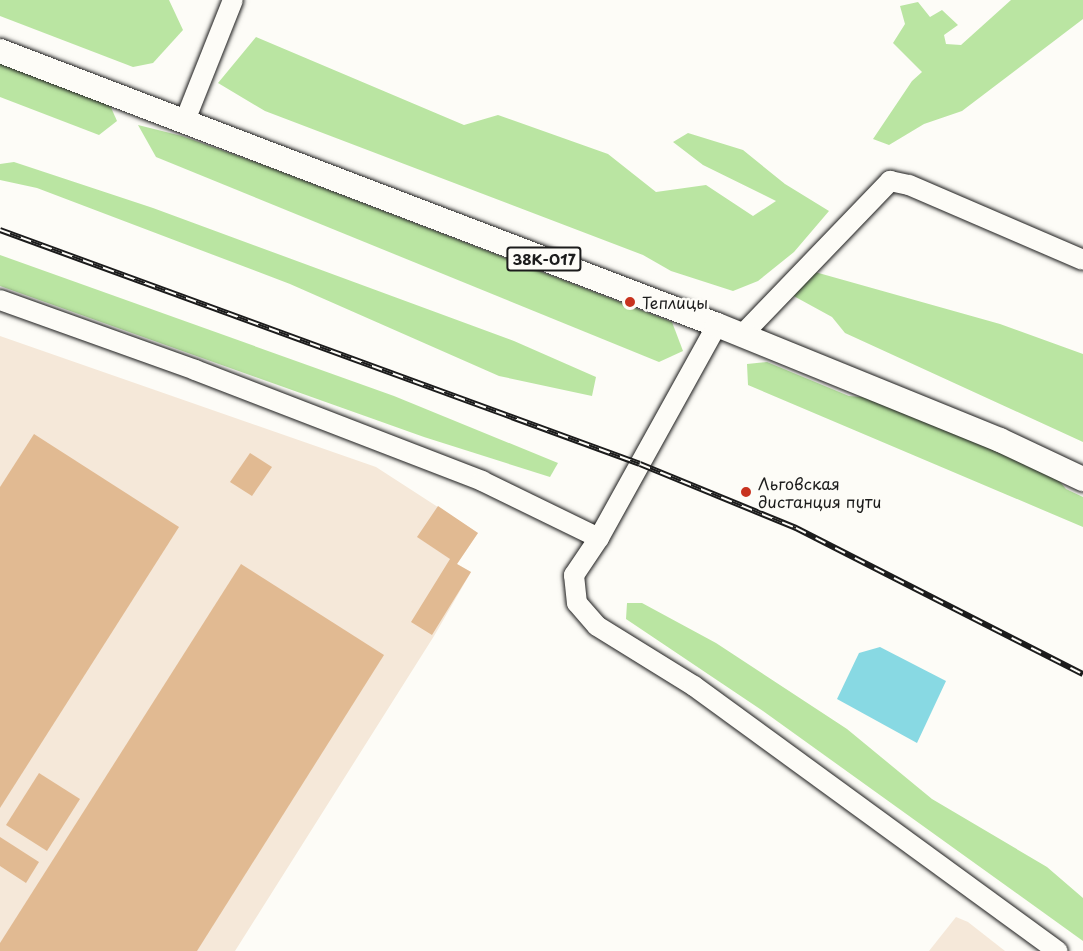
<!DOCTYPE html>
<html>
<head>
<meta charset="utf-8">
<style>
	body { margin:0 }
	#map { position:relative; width:1083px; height:951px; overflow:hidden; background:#fdfcf7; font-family:"Playpen Sans",sans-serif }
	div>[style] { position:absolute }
	.built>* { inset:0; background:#f5e8d9 }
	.green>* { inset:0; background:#bae5a2 }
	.water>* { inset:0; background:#88d9e3 }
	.building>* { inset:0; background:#e1ba92 }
	.roads { filter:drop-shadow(0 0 2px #1c1c1c) drop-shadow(0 0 2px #1c1c1c) }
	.minor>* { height:20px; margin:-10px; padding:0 10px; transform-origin:10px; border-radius:10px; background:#fdfcf7 }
	.major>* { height:24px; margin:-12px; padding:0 12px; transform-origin:12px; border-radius:12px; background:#fdfcf7 }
	.rail>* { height:6px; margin-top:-3px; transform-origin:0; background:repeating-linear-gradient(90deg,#fdfcf7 0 11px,#1c1c1c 0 22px); box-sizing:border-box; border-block:2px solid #1c1c1c }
	.dots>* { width:16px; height:16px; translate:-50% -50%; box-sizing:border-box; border:3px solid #fdfcf7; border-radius:50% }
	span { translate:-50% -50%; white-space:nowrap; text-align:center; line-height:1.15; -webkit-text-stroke:5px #fdfcf7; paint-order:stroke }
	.shield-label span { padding:2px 4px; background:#fdfcf7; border:2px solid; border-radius:4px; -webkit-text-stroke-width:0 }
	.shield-label { font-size:15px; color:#1c1c1c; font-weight:700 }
	.poi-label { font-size:16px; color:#1c1c1c }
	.left { translate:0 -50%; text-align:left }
</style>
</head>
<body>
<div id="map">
	<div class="built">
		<div style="clip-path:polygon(0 336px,376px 467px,478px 533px,457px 564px,471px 572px,434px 636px,235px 951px,0 951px)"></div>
		<div style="clip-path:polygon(956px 917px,968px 922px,1005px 951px,929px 951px)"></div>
	</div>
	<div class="green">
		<div style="clip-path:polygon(0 0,169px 0,183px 30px,153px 63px,133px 67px,0 16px)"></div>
		<div style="clip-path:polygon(1011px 0,1083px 0,1083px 19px,962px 111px,924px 124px,889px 145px,873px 139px,912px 81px,922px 72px,893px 43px,905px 24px,900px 6px,918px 2px,930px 17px,942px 10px,958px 25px,944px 35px,946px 44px,961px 45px)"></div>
		<div style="clip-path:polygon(256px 37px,464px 125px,498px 115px,608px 154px,656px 192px,706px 185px,753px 216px,776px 201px,703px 165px,673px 142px,688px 133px,743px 150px,785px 184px,829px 211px,794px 252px,758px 281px,733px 291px,671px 271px,643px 255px,265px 111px,218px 83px)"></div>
		<div style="clip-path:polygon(0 61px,109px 103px,117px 121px,99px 135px,0 97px)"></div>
		<div style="clip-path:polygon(138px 125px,182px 136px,266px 166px,672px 322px,683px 351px,659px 362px,156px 157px)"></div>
		<div style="clip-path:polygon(14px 162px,153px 208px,514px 341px,596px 377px,592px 396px,499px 376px,290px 284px,37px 188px,0 180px,0 164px)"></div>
		<div style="clip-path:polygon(0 255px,394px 396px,558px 463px,550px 477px,424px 437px,0 286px)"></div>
		<div style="clip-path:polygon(815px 272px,1000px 324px,1083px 354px,1083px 442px,845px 333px,832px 317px,790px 294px)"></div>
		<div style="clip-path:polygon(767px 362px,849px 396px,873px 398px,1057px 478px,1066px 489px,1083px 497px,1083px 527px,748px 385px,747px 364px)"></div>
		<div style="clip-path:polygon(627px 603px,642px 603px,716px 643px,847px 729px,932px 799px,1047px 867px,1083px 898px,1083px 941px,763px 711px,626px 619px)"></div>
	</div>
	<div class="water">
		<div style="clip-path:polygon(880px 647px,946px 681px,917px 743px,837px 699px,859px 653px)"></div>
	</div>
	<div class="building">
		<div style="clip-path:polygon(34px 434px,179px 527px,0 808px,0 487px)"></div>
		<div style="clip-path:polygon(250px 453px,272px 467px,252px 496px,230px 482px)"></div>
		<div style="clip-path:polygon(438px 506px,478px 533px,457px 564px,471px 572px,432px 635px,411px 622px,450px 559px,417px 537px)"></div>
		<div style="clip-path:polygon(241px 564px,384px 655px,197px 951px,0 951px,0 943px)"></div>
		<div style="clip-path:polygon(39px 773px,80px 799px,47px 851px,6px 825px)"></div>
		<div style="clip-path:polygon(0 837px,39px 862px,26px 883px,0 866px)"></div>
	</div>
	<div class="roads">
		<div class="minor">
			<div style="left:184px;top:123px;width:132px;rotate:-68.3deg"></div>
			<div style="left:0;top:300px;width:207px;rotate:19.7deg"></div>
			<div style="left:195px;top:370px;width:308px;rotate:21.1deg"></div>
			<div style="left:482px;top:481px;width:130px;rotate:26deg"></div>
			<div style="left:717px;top:325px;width:244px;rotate:119deg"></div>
			<div style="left:599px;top:538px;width:45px;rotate:124deg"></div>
			<div style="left:574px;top:575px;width:28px;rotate:84deg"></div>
			<div style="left:577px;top:603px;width:30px;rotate:49deg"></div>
			<div style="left:597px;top:626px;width:114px;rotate:31.7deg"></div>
			<div style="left:694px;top:686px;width:450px;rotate:36.1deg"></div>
			<div style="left:742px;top:335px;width:214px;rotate:-46.1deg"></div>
			<div style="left:890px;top:181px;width:19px;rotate:12deg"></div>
			<div style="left:909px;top:185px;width:189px;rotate:23.3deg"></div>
		</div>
		<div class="major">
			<div style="left:0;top:51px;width:768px;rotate:20.91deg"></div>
			<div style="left:717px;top:325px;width:305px;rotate:22.1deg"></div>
			<div style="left:1000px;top:440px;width:92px;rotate:25.2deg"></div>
		</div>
	</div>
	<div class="rail">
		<div style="left:0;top:230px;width:681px;rotate:20.08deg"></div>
		<div style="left:640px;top:464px;width:169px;rotate:22.3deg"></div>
		<div style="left:796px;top:528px;width:322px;rotate:27deg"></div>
	</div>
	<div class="dots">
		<div style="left:630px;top:302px;background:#c8321e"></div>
		<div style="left:746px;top:492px;background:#c8321e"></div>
	</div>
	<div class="shield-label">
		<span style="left:544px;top:259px">38К-017</span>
	</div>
	<div class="poi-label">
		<span class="left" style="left:642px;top:302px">Теплицы</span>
		<span class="left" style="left:758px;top:492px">Льговская<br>дистанция пути</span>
	</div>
</div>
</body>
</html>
